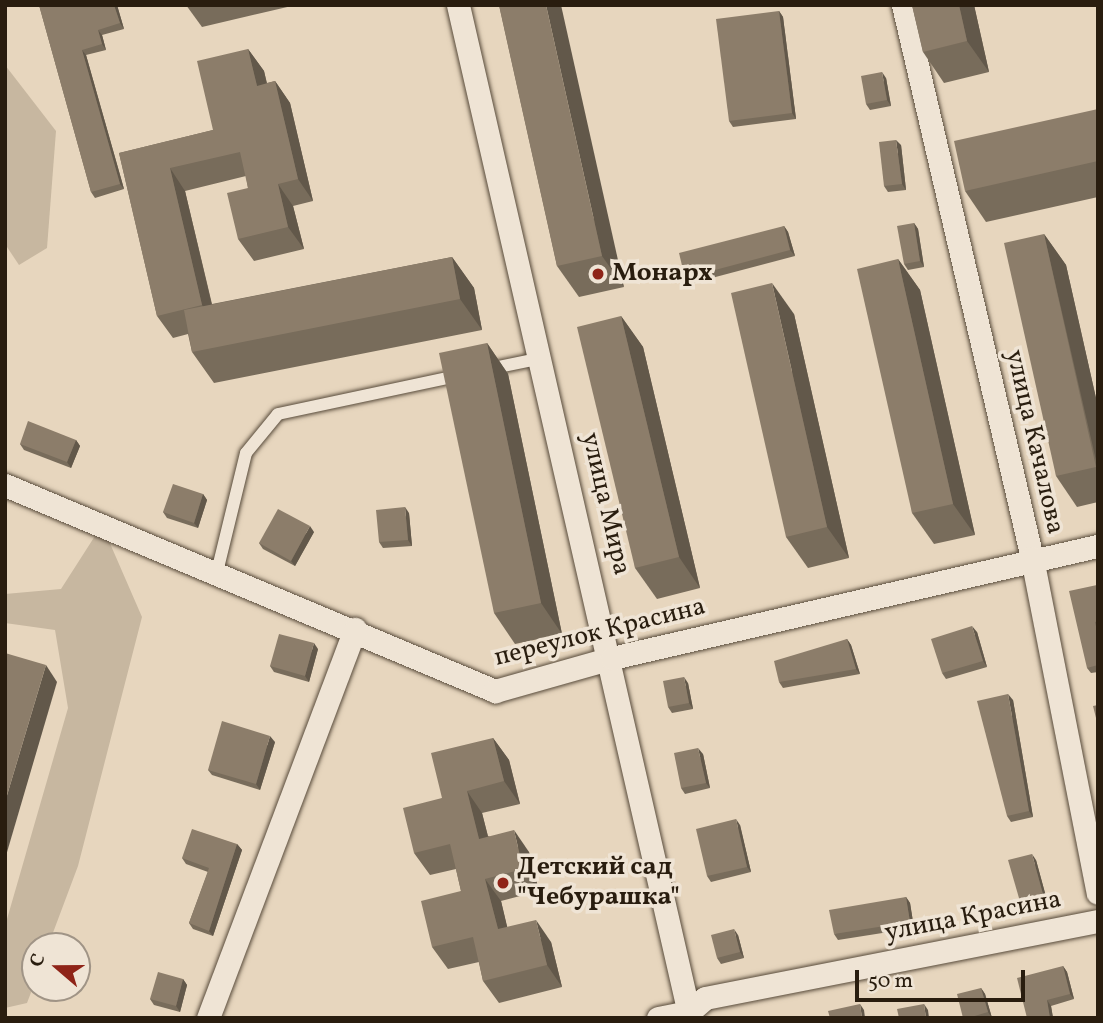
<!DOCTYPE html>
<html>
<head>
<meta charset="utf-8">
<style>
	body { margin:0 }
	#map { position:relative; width:1103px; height:1023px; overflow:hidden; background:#e7d6be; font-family:Vollkorn,serif }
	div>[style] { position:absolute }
	.green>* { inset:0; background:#c7b7a0 }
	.roads { filter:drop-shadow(0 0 2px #584b3b) drop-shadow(0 0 2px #584b3b) }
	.lane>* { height:12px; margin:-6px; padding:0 6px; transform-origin:6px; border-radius:6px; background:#efe4d5 }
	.street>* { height:23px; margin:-11.5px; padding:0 11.5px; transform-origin:11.5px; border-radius:11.5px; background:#efe4d5 }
	.wall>* { inset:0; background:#786c5b }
	.shaded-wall>* { inset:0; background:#62584a }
	.building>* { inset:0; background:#8c7d6a }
	.dots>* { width:19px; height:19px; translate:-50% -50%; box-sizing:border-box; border:4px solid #efe4d5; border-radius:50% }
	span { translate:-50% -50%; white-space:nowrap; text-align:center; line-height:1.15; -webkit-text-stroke:7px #efe4d5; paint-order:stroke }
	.poi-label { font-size:26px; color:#291d0f; font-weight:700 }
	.left { translate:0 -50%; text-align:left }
	.street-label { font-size:26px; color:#291d0f }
	.frame { position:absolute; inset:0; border:7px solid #291d0f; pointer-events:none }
	.north { position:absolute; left:21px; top:932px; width:70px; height:70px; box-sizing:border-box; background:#efe4d5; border:2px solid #a09486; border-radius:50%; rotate:290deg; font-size:19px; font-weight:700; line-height:28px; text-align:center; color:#291d0f }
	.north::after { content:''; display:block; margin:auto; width:24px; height:32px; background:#8f2418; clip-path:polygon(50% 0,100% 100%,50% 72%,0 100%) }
	.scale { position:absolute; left:855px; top:970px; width:170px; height:32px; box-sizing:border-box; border:4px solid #291d0f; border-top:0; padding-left:9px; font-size:21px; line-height:24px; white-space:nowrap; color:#291d0f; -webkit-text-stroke:5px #efe4d5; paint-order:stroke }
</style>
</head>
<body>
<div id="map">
	<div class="green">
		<div style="clip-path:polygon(5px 65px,56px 131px,47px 248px,19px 265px,5px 244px)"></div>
		<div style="clip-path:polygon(102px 525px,142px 617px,78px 866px,48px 946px,35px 946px,35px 982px,27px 1003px,5px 1008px,5px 926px,68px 708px,55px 630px,5px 623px,5px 594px,61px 589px)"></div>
	</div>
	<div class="roads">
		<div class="lane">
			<div style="left:489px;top:369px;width:54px;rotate:-11.7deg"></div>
			<div style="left:217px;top:572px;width:122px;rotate:-76.3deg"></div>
			<div style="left:246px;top:453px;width:50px;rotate:-50.6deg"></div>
			<div style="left:278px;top:414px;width:187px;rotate:-12deg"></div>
		</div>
		<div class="street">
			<div style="left:458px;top:5px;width:1039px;rotate:77.1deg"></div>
			<div style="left:903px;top:5px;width:568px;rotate:76.87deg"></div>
			<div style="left:1032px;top:558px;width:341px;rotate:78.9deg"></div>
			<div style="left:5px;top:485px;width:532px;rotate:22.8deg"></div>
			<div style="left:495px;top:691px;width:122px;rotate:-15.8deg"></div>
			<div style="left:612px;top:658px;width:499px;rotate:-13deg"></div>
			<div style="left:208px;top:1018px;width:416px;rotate:-69.3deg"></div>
			<div style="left:658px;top:1018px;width:32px;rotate:-11deg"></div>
			<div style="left:689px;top:1012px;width:21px;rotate:-41deg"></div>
			<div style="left:705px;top:998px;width:400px;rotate:-11.1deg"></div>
		</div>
	</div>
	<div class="wall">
		<div style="clip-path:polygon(39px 5px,117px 5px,124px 29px,102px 35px,106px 50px,86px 55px,124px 189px,95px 198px,91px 192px)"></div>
		<div style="clip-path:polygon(186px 5px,296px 5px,202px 27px)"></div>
		<div style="clip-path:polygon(499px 5px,624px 287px,579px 297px,557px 266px)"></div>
		<div style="clip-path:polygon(912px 5px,974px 5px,989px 72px,944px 83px,923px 52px)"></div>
		<div style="clip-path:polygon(779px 11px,783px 17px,796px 119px,733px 127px,729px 121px)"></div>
		<div style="clip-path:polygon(248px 49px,264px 71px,267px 83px,275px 81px,290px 103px,313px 201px,293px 206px,304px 249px,254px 261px,238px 239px,248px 188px,246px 176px,185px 191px,212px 304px,452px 257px,474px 288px,482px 330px,214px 383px,192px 352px,188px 334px,173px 338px,157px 316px,119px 153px,213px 130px)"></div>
		<div style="clip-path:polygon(886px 78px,891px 106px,870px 110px,866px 104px)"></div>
		<div style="clip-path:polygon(1098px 109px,1098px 197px,986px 222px,965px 191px)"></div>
		<div style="clip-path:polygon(901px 145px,906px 190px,888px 192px,884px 186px)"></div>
		<div style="clip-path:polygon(914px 223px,918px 229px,924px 267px,908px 270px,904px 264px)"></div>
		<div style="clip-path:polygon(784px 226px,788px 232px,795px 256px,689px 284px,685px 278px)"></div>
		<div style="clip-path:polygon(1044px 234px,1066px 265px,1098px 407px,1098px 502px,1077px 507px,1056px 476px)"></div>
		<div style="clip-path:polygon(898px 259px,920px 290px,975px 535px,934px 544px,912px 513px)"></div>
		<div style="clip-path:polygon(794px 314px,849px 558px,808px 568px,786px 537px)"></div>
		<div style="clip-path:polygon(621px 316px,643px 347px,700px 588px,657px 599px,635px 568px)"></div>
		<div style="clip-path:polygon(487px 343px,508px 374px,562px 634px,515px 644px,494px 613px)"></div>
		<div style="clip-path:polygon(76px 440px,80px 446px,71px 468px,24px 450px,20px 444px)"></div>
		<div style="clip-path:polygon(203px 494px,207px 500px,198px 528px,167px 518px,163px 512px)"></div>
		<div style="clip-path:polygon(409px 513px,412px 546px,383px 548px,379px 542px)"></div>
		<div style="clip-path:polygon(314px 532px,295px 566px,263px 549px,259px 543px)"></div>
		<div style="clip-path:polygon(1097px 585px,1098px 586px,1098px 672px,1091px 673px,1087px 668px)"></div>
		<div style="clip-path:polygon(977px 632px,987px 667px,946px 679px,942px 673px)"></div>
		<div style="clip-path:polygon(847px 639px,851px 645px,860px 674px,783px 688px,779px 682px)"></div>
		<div style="clip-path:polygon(318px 649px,309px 682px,274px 672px,270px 666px)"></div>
		<div style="clip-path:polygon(688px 683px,693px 709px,672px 713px,668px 707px)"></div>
		<div style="clip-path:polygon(1013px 700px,1033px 817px,1011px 822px,1007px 816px)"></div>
		<div style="clip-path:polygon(493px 738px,509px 760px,520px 804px,482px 813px,488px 836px,529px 852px,539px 891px,501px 901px,507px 927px,551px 942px,562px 987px,499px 1003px,483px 981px,479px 962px,448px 969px,432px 947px,461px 891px,456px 869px,430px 875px,414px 853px,442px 798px)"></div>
		<div style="clip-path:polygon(275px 742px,260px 790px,212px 775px,208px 770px)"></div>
		<div style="clip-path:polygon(703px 754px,710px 788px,685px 794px,681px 788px)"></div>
		<div style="clip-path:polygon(740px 825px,751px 872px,711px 882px,707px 876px)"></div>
		<div style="clip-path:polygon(237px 844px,242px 850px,213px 936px,193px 929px,189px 923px,208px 872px,186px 864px,182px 858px)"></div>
		<div style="clip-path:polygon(1036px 860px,1048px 904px,1025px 910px,1021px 905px)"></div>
		<div style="clip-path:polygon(906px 897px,910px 903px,914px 928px,838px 940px,834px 934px)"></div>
		<div style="clip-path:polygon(738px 935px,744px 958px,721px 964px,717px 958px)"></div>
		<div style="clip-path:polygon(1063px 966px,1067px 972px,1074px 999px,1051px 1006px,1053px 1018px,1027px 1018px)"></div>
		<div style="clip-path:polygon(183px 979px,187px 985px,180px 1012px,154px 1005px,150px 999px)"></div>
		<div style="clip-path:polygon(981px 988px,985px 994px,992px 1018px,963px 1018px)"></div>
	</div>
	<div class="shaded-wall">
		<div style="clip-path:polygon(114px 5px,117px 5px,124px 29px,120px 23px)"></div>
		<div style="clip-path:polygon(546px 5px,561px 5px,624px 287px,602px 256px)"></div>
		<div style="clip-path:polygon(959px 5px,974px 5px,989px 72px,967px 41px)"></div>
		<div style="clip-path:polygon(779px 11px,783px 17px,796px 119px,792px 113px)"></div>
		<div style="clip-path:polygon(98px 30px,102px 35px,106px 50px,102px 44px)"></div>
		<div style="clip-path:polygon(248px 49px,264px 71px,272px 108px,257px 86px)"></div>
		<div style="clip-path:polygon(82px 50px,86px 55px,124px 189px,120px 184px)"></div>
		<div style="clip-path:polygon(882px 72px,886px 78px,891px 106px,887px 100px)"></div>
		<div style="clip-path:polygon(275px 81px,290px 103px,313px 201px,298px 179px)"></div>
		<div style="clip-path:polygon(896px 140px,901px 145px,906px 190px,902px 184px)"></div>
		<div style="clip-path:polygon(170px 168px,185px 191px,217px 327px,202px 305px)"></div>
		<div style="clip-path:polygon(278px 184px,293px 206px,304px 249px,288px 227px)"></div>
		<div style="clip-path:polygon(914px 223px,918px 229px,924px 267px,920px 261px)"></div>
		<div style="clip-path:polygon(784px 226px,788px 232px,795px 256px,790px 250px)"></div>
		<div style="clip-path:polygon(1044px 234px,1066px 265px,1098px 407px,1098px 469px)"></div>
		<div style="clip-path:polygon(452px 257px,474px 288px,482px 330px,460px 299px)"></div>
		<div style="clip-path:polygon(898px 259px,920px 290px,975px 535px,953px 504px)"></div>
		<div style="clip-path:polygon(772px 283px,794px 314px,849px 558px,827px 527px)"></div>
		<div style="clip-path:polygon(621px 316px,643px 347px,700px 588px,679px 557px)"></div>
		<div style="clip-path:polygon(487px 343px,508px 374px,562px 634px,541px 603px)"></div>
		<div style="clip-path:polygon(76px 440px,80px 446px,71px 468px,67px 462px)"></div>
		<div style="clip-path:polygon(203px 494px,207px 500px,198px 528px,194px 523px)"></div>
		<div style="clip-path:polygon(405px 507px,409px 513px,412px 546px,408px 540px)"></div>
		<div style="clip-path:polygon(310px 526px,314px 532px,295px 566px,291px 561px)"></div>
		<div style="clip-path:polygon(972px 626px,977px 632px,987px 667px,983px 661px)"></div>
		<div style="clip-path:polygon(847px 639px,851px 645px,860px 674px,856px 669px)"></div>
		<div style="clip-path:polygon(314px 643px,318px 649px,309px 682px,305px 676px)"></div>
		<div style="clip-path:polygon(46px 665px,57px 682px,5px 859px,5px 802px)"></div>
		<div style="clip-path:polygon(684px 677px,688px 683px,693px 709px,689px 703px)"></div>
		<div style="clip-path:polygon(1008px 694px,1013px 700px,1033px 817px,1029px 811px)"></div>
		<div style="clip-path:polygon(270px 736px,275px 742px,260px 790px,256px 784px)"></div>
		<div style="clip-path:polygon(493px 738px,509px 760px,520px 804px,504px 781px)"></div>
		<div style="clip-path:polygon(698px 748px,703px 754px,710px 788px,706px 783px)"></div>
		<div style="clip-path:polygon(467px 791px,482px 813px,494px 861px,479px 839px)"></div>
		<div style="clip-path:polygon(736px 819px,740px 825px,751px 872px,747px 867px)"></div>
		<div style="clip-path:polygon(514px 830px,529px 852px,539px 891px,523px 869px)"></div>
		<div style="clip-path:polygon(237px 844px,242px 850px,213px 936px,209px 931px)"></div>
		<div style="clip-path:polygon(1032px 854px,1036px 860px,1048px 904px,1044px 898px)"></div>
		<div style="clip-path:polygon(485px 879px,501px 901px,513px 951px,498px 929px)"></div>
		<div style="clip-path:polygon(906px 897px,910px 903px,914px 928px,910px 922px)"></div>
		<div style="clip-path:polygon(536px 920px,551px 942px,562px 987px,547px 965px)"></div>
		<div style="clip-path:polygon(734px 929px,738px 935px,744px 958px,740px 952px)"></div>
		<div style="clip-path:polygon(1063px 966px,1067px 972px,1074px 999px,1070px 994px)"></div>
		<div style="clip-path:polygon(183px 979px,187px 985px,180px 1012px,176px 1006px)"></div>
		<div style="clip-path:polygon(981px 988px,985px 994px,992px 1018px,988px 1012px)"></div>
		<div style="clip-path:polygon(1047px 1000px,1051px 1006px,1053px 1018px,1050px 1018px)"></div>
		<div style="clip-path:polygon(860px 1004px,864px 1010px,865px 1018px,862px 1018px)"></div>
		<div style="clip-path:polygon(924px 1004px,928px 1010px,929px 1018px,926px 1018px)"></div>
	</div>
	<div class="building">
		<div style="clip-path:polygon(39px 5px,114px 5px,120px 23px,98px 30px,102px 44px,82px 50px,120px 184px,91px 192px)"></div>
		<div style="clip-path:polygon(499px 5px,546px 5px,602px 256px,557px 266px)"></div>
		<div style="clip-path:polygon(912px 5px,959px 5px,967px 41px,923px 52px)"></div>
		<div style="clip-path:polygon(779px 11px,792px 113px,729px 121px,716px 19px)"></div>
		<div style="clip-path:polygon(248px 49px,257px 86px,275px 81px,298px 179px,278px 184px,288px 227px,238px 239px,227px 193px,248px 188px,240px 152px,170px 168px,202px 305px,157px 316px,119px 153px,213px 130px,197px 61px)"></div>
		<div style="clip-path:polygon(882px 72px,887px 100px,866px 104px,861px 76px)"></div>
		<div style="clip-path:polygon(1098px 109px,1098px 161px,965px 191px,954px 141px)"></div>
		<div style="clip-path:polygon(896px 140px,902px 184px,884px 186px,879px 142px)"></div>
		<div style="clip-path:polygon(914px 223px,920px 261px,904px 264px,897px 226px)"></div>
		<div style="clip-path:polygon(784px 226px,790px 250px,685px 278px,679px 253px)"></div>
		<div style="clip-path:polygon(1044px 234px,1096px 467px,1056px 476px,1004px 243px)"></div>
		<div style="clip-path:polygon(452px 257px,460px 299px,192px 352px,184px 310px)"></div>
		<div style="clip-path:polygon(898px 259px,953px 504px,912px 513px,857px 269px)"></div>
		<div style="clip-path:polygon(772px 283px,827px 527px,786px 537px,731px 293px)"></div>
		<div style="clip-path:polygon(621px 316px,679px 557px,635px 568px,577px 327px)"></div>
		<div style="clip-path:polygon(487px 343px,541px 603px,494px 613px,439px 353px)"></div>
		<div style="clip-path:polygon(28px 421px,76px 440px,67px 462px,20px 444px)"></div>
		<div style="clip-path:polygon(173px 484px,203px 494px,194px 523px,163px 512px)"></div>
		<div style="clip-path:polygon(405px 507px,408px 540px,379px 542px,376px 510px)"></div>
		<div style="clip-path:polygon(278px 509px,310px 526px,291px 561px,259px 543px)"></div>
		<div style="clip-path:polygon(1097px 585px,1098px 621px,1095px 622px,1098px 635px,1098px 665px,1087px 668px,1069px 591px)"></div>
		<div style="clip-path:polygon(972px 626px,983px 661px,942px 673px,931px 639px)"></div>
		<div style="clip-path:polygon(279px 634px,314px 643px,305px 676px,270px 666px)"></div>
		<div style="clip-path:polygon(847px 639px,856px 669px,779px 682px,774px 661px)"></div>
		<div style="clip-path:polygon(5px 653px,46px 665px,5px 802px)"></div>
		<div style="clip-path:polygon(684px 677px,689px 703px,668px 707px,663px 681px)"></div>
		<div style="clip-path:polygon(1008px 694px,1029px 811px,1007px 816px,977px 701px)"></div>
		<div style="clip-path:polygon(1098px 705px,1098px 726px,1093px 706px)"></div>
		<div style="clip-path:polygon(222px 721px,270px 736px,256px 784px,208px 770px)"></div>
		<div style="clip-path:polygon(493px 738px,504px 781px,467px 791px,479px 839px,514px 830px,523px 869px,485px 879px,498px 929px,536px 920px,547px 965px,483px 981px,473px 937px,432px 947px,421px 901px,461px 891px,450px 844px,414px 853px,403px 808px,442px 798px,431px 753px)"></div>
		<div style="clip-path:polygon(698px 748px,706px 783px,681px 788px,674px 753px)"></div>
		<div style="clip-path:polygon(736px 819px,747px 867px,707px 876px,696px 829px)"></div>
		<div style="clip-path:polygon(192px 829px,237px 844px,209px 931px,189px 923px,209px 868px,182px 858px)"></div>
		<div style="clip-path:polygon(1032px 854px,1044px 898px,1021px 905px,1008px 860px)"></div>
		<div style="clip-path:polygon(906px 897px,910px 922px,834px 934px,829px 910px)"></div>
		<div style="clip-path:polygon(734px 929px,740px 952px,717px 958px,711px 935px)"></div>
		<div style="clip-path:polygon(1063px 966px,1070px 994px,1047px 1000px,1050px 1018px,1027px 1018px,1017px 978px)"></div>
		<div style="clip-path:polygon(158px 972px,183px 979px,176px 1006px,150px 999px)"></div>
		<div style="clip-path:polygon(981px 988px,988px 1012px,968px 1018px,963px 1018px,957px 994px)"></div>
		<div style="clip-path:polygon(860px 1004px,862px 1018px,830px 1018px,828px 1011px)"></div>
		<div style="clip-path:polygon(924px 1004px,926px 1018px,899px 1018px,897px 1009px)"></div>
	</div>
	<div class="dots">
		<div style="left:598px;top:274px;background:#8f2418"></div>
		<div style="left:503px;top:883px;background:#8f2418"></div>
	</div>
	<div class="poi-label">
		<span class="left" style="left:612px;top:274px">Монарх</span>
		<span class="left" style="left:517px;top:883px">Детский сад<br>"Чебурашка"</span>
	</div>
	<div class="street-label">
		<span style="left:1034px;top:442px;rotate:77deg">улица Качалова</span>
		<span style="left:605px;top:504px;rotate:77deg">улица Мира</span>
		<span style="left:600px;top:633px;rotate:-14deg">переулок Красина</span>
		<span style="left:973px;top:917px;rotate:-11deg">улица Красина</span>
	</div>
	<div class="frame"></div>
	<div class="north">С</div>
	<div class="scale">50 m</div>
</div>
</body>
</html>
